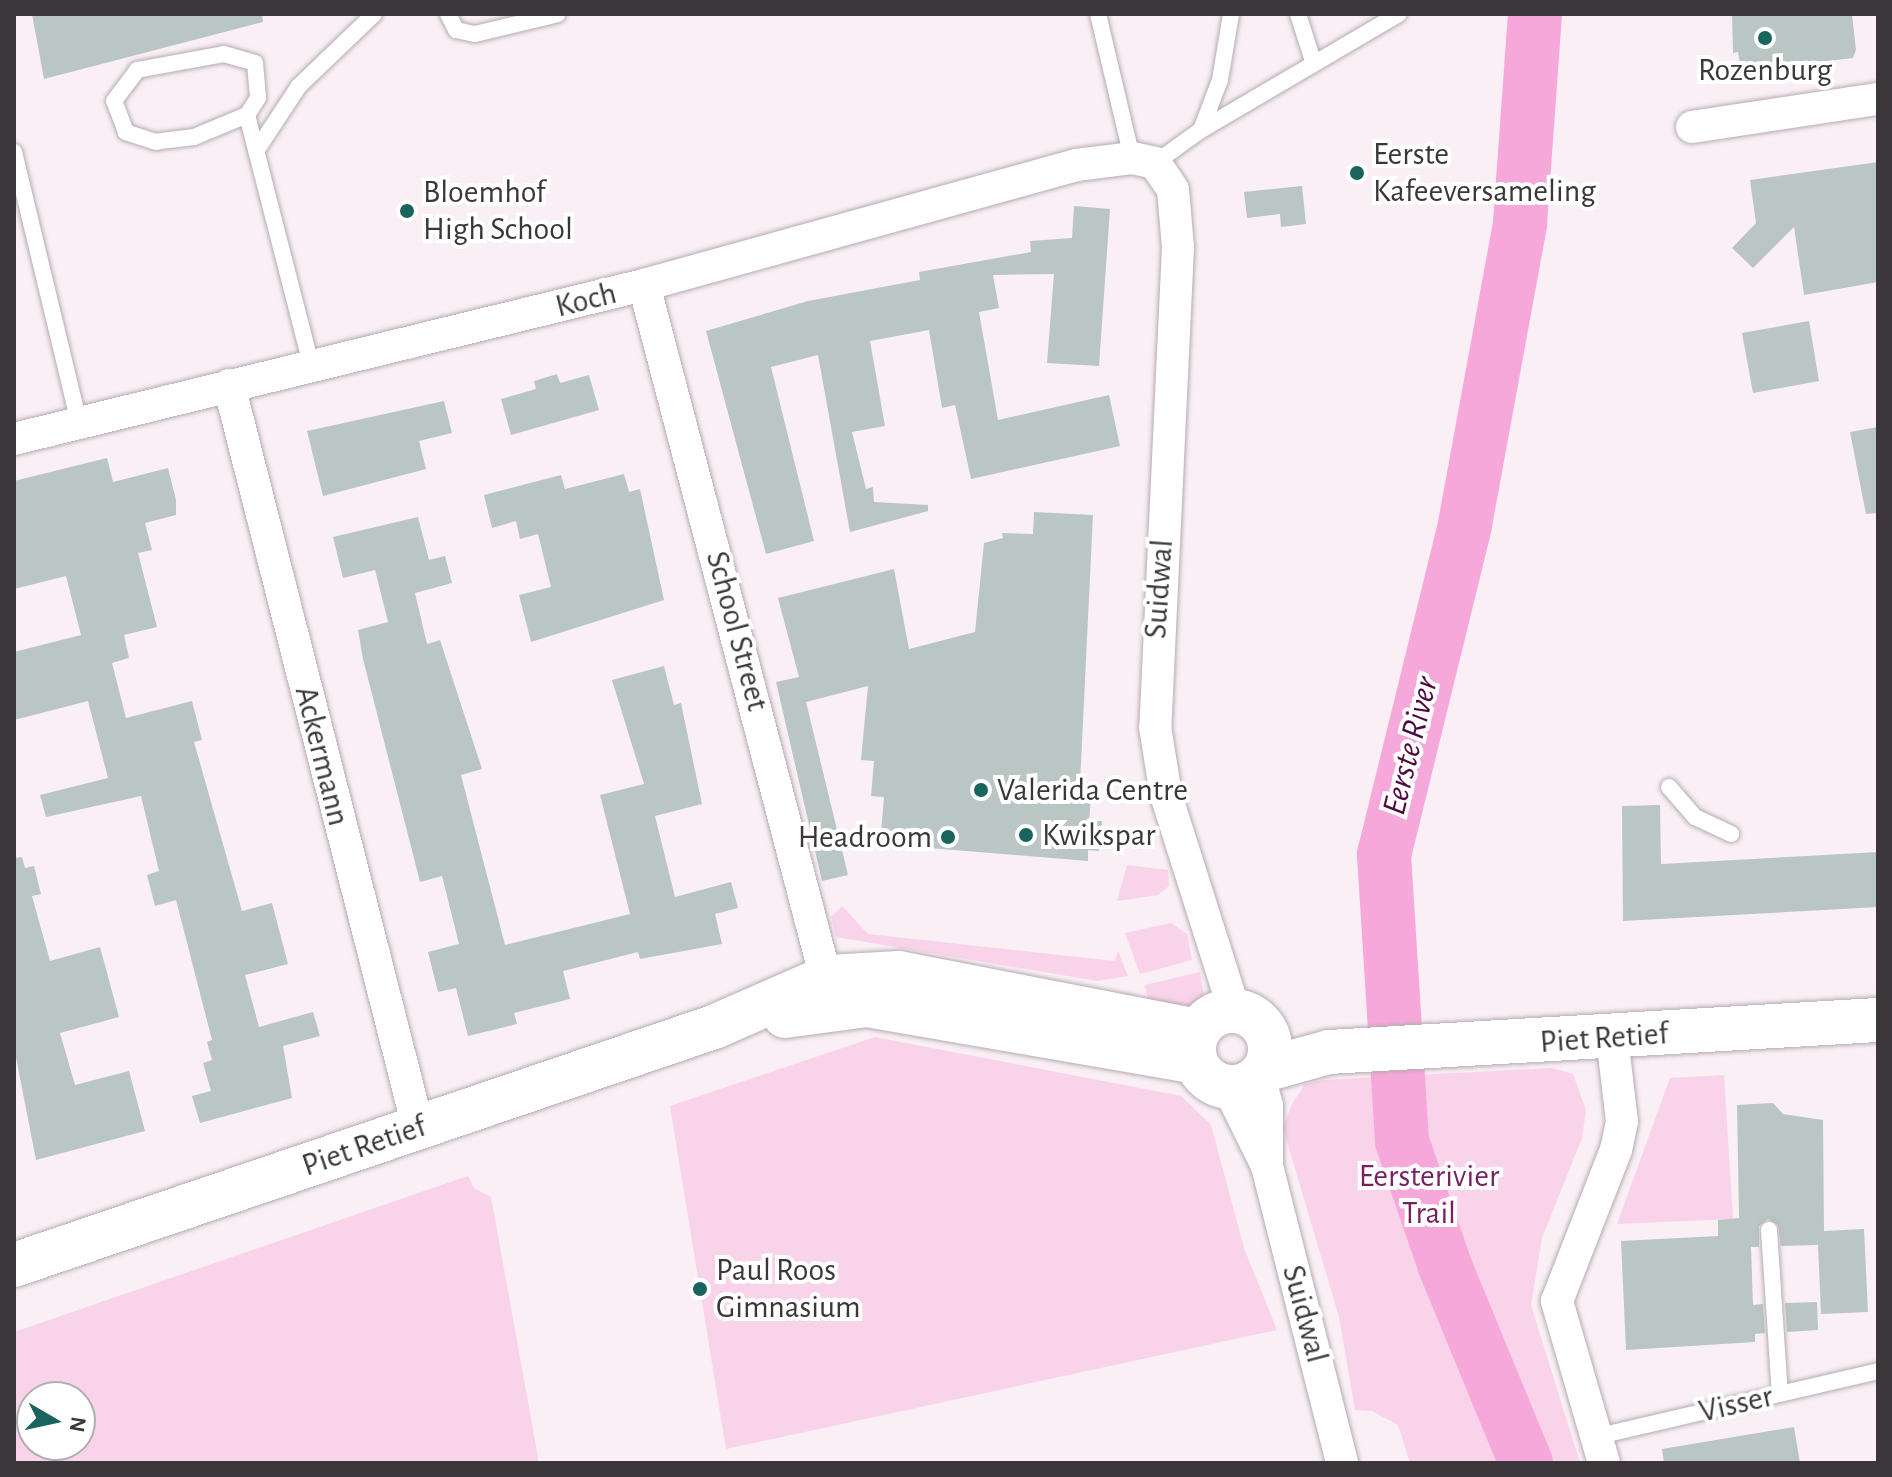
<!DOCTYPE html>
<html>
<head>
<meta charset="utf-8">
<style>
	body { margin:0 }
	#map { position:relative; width:1892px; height:1477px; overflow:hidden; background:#f9eff5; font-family:"Alegreya Sans",sans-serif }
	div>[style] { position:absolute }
	.green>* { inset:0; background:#f9d3ea }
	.river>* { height:54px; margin:-27px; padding:0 27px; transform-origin:27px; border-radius:27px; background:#f7a8da }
	.building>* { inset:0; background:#bac6c4 }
	.roads { filter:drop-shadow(0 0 2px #b5abb1) drop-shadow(0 0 2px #b5abb1) }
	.lane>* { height:16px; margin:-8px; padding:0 8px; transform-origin:8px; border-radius:8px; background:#fff }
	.street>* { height:32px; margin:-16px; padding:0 16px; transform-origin:16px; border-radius:16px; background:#fff }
	.secondary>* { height:44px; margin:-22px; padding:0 22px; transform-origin:22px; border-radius:22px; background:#fff }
	.secondary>.ring { margin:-22px; padding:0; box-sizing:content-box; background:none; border:44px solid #fff; border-radius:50% }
	.dots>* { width:22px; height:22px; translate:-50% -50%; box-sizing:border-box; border:4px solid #fff; border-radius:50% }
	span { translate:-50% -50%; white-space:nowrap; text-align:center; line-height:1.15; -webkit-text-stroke:8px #fff; paint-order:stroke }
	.poi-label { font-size:32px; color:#3a3639 }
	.left { translate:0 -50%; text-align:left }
	.right { translate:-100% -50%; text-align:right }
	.street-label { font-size:32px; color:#3a3639 }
	.park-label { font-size:32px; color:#781f60 }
	.water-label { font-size:34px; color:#4f0a3d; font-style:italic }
	.frame { position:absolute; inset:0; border:16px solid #3a3639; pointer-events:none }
	.north { position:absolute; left:16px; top:1381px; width:80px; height:80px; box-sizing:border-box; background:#fff; border:2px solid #b0afb0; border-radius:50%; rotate:99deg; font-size:22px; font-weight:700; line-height:32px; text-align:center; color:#3a3639 }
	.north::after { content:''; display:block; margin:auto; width:28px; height:36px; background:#19645d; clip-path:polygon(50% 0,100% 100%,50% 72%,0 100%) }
</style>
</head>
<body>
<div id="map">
	<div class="green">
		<div style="clip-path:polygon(1127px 865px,1168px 870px,1169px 886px,1158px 895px,1117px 901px)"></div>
		<div style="clip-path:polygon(842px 906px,868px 934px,1115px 961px,1118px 951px,1128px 976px,1097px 981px,836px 937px,831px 917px)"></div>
		<div style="clip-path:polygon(1171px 923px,1187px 934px,1192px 960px,1140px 974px,1125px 933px)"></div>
		<div style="clip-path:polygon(1200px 972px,1204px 997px,1191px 1009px,1149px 1004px,1145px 985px)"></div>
		<div style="clip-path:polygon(875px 1037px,1181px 1096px,1211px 1125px,1244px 1248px,1277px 1330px,726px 1449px,670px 1106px)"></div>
		<div style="clip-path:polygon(1552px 1068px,1573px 1074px,1586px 1110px,1582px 1138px,1542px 1238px,1531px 1305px,1580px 1463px,1410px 1463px,1398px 1425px,1372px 1411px,1355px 1410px,1339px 1317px,1283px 1128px,1292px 1104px,1305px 1084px,1324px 1080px)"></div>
		<div style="clip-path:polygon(1724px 1075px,1733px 1219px,1617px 1224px,1670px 1078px)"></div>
		<div style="clip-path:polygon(evenodd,468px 1176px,474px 1188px,491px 1197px,539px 1463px,14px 1463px,14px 1332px,468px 1176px,32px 1397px,80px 1397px,80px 1445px,32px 1445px,32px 1397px)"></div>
	</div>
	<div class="river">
		<div style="left:1526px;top:1463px;width:213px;rotate:-112.4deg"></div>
		<div style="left:1445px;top:1266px;width:132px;rotate:-109deg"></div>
		<div style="left:1402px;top:1141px;width:287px;rotate:-93.6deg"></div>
		<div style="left:1384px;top:855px;width:341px;rotate:-76.2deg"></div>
		<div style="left:1465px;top:524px;width:306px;rotate:-79.6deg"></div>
		<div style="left:1520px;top:223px;width:210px;rotate:-85.9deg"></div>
	</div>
	<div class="building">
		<div style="clip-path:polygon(32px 14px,262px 14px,263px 22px,44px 79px)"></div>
		<div style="clip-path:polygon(1732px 14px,1852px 14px,1856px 50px,1853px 58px,1741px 71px,1738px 52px,1733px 53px)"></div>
		<div style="clip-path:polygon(1878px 162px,1878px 282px,1804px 295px,1794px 227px,1753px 268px,1732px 248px,1756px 223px,1750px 180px)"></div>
		<div style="clip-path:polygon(1302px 186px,1306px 224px,1281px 227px,1280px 214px,1247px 218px,1244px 192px)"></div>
		<div style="clip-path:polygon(1074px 206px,1110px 209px,1099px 366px,1047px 363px,1054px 274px,993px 275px,999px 308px,979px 312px,998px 420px,1109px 395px,1120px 446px,971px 479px,955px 405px,942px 408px,929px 330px,870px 341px,885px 426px,852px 432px,866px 489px,873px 487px,874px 502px,928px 505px,928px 511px,850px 532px,818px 355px,771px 367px,814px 541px,766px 554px,706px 331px,808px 301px,920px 280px,919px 272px,1031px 252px,1030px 241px,1072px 238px)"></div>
		<div style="clip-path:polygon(1809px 321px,1819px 381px,1753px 393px,1742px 333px)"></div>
		<div style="clip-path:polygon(557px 374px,560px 383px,589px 375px,599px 410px,511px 435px,501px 399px,536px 389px,534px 381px)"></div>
		<div style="clip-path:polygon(444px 401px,452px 433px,419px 441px,426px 469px,323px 496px,307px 431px)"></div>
		<div style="clip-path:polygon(1878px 427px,1878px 513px,1866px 514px,1850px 432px)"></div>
		<div style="clip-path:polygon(107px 458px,113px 482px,168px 468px,176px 500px,176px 515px,145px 523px,152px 550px,138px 553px,157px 627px,124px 635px,129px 658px,112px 663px,126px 718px,192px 701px,202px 740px,194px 742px,242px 911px,272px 903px,288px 964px,245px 975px,259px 1027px,313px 1012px,320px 1036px,283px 1046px,292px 1098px,200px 1123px,192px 1096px,211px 1091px,203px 1063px,212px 1060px,207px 1042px,212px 1040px,176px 900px,155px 906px,147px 875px,159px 871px,141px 796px,46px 817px,40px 795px,108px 778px,88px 701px,14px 720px,14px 652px,81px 635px,66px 576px,14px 589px,14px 481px)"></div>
		<div style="clip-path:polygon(624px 474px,629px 492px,640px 489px,664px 600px,531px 642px,519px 595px,551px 587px,538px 534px,520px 539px,516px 521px,492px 528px,484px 495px,561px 475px,565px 489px)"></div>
		<div style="clip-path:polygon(1034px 512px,1093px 515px,1080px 784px,1092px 785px,1089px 821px,1102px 821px,1099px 851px,1088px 850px,1088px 861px,880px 844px,884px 797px,871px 796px,874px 761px,861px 760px,868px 686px,806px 702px,848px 875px,822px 881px,776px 682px,799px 677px,778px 598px,894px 569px,909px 649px,975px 632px,984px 543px,1003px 538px,1002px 533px,1033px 534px)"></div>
		<div style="clip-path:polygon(418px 517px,429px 560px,445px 556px,452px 583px,415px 593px,427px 644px,440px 640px,482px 769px,461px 775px,505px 945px,630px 914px,600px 795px,644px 784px,612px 680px,664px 666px,674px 705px,681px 703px,702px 804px,655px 816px,675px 897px,731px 882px,738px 908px,715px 914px,722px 944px,640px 959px,638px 952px,563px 971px,570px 999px,514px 1013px,517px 1024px,468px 1036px,456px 988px,438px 992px,428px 952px,459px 944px,442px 876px,420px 882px,363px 659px,358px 630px,388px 622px,375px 570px,343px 578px,333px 537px)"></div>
		<div style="clip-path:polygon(1660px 805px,1661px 864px,1878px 852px,1878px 907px,1623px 921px,1622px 806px)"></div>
		<div style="clip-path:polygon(22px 857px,25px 868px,34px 866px,41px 894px,32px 896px,50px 961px,100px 947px,119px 1017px,60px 1033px,75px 1085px,129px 1071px,145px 1131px,36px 1160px,14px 1047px,14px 858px)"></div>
		<div style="clip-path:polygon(1773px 1103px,1783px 1114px,1823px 1120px,1824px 1231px,1864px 1229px,1868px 1312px,1821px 1314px,1818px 1245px,1781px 1246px,1778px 1225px,1768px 1219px,1759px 1226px,1759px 1247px,1751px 1247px,1753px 1305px,1763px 1304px,1765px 1333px,1755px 1334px,1755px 1342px,1626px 1350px,1621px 1241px,1718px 1236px,1718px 1220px,1739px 1218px,1737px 1105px)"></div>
		<div style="clip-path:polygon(1817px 1302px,1818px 1330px,1787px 1332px,1785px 1303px)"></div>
		<div style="clip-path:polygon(1794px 1427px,1800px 1463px,1664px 1463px,1662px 1449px)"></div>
	</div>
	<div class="roads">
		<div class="lane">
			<div style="left:448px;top:14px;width:18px;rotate:63deg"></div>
			<div style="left:456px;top:30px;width:19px;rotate:12deg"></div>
			<div style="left:475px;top:34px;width:85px;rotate:-13.5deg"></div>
			<div style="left:1098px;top:14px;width:148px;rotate:76.7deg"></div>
			<div style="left:1298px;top:14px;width:52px;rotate:72.3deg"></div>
			<div style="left:247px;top:115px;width:57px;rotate:157.5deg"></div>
			<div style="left:194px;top:137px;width:38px;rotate:173deg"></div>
			<div style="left:156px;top:142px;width:32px;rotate:-162deg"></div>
			<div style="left:126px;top:132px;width:33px;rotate:-111deg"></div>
			<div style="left:114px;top:101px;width:39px;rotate:-53deg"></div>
			<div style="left:137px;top:70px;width:88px;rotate:-10.4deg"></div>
			<div style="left:224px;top:54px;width:32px;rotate:16deg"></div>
			<div style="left:255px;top:63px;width:35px;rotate:85deg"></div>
			<div style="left:258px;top:98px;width:20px;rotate:123deg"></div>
			<div style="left:247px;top:115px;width:262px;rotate:75.6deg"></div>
			<div style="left:1201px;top:130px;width:229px;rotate:-30.4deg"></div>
			<div style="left:256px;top:151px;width:78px;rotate:-56.5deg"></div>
			<div style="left:299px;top:86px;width:104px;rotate:-43.8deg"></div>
			<div style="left:14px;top:152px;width:278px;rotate:76.5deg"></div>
			<div style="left:1155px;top:163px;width:57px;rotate:-35.7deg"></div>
			<div style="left:1201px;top:130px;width:53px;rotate:-69.2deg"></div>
			<div style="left:1220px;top:80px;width:67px;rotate:-80.5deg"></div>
			<div style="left:1669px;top:787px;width:40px;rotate:49deg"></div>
			<div style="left:1695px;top:817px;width:40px;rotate:25deg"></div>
			<div style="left:1769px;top:1230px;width:164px;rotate:86.2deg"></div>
			<div style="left:1595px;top:1437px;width:291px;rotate:-13.1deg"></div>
		</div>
		<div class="street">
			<div style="left:1692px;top:127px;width:188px;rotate:-8.6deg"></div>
			<div style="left:644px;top:285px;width:737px;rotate:75.3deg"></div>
			<div style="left:229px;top:385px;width:766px;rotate:75.71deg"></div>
			<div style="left:14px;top:439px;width:649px;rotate:-13.74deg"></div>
			<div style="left:644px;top:285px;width:448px;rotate:-15.5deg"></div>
			<div style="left:1076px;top:165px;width:56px;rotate:-7.1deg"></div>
			<div style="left:1132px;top:158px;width:24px;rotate:12deg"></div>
			<div style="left:1155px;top:163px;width:32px;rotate:56deg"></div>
			<div style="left:1173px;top:190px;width:57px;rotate:85deg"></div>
			<div style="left:1178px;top:247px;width:481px;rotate:92.7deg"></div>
			<div style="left:1155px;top:727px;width:69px;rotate:80.8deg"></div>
			<div style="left:1166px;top:795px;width:225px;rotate:72.4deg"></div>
			<div style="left:1259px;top:1076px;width:30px;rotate:75deg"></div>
			<div style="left:1267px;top:1105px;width:61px;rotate:90deg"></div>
			<div style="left:1267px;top:1166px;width:306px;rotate:75.8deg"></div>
			<div style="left:1228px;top:1087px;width:88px;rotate:63.7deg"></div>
			<div style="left:1604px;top:1463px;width:169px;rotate:-106.2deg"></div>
			<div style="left:1557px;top:1301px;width:162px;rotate:-68.7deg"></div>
			<div style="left:1616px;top:1150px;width:29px;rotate:-78deg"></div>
			<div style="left:1622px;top:1122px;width:86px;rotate:-96.7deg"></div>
		</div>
		<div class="secondary">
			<div class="ring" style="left:1194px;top:1011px;width:32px;height:32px"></div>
			<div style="left:785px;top:1016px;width:83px;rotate:-7.6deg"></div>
			<div style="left:867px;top:1005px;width:334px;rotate:9.8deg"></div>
			<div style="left:1264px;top:1070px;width:67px;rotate:-15.5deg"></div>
			<div style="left:1329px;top:1052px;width:550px;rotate:-3.34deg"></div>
			<div style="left:14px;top:1265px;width:739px;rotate:-18.78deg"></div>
			<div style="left:714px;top:1027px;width:124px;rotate:-23.7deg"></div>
			<div style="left:828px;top:977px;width:71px;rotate:-3.2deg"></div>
			<div style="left:899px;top:973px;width:305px;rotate:11deg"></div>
		</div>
	</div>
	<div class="dots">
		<div style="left:1765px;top:38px;background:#19645d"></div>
		<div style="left:1357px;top:173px;background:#19645d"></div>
		<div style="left:407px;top:211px;background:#19645d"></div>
		<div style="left:981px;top:790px;background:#19645d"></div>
		<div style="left:1026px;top:835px;background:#19645d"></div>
		<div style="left:948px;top:837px;background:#19645d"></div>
		<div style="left:700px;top:1289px;background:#19645d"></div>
	</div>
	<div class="poi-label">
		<span style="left:1765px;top:70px">Rozenburg</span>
		<span class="left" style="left:1373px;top:173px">Eerste<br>Kafeeversameling</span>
		<span class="left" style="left:423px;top:211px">Bloemhof<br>High School</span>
		<span class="left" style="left:997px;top:790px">Valerida Centre</span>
		<span class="left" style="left:1042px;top:835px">Kwikspar</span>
		<span class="right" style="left:932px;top:837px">Headroom</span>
		<span class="left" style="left:716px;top:1289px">Paul Roos<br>Gimnasium</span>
	</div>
	<div class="street-label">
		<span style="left:586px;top:300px;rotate:-14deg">Koch</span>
		<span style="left:1159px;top:589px;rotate:-86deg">Suidwal</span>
		<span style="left:737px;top:631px;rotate:75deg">School Street</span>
		<span style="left:322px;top:756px;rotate:76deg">Ackermann</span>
		<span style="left:1604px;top:1038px;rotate:-4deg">Piet Retief</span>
		<span style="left:364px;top:1146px;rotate:-19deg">Piet Retief</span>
		<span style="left:1305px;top:1314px;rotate:75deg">Suidwal</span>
		<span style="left:1736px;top:1404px;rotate:-13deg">Visser</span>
	</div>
	<div class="park-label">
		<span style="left:1429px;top:1195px">Eersterivier<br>Trail</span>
	</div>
	<div class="water-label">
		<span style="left:1411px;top:746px;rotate:-76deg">Eerste River</span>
	</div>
	<div class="frame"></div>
	<div class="north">N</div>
</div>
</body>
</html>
